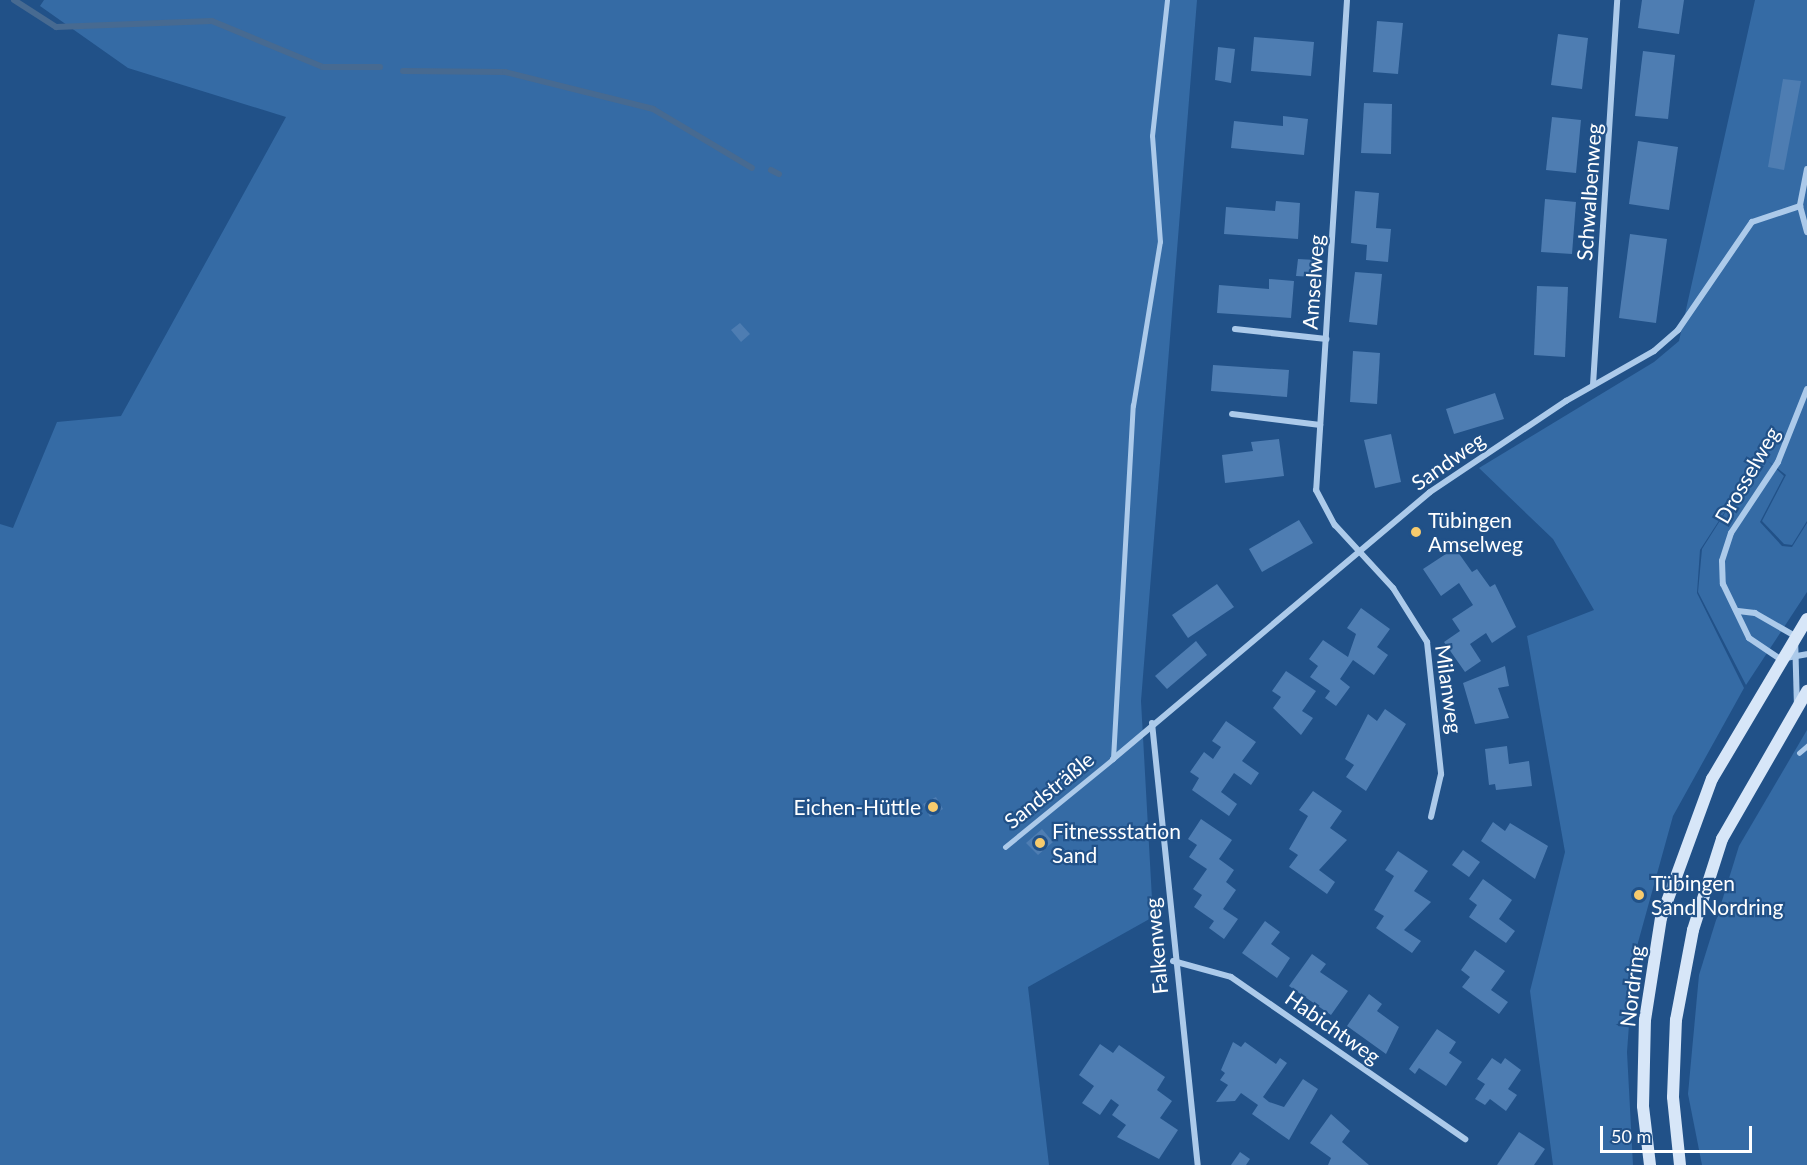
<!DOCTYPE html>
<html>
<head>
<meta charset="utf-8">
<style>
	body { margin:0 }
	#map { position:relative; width:1807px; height:1165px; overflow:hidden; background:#215188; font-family:Lato,sans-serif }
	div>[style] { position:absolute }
	.green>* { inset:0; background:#356ba5 }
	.stream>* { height:6px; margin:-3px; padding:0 3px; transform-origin:3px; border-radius:3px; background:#476a91 }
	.building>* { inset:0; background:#4e7db2 }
	.lane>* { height:4.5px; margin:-2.25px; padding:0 2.25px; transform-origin:2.25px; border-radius:2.25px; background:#accaea }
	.street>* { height:6px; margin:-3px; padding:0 3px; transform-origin:3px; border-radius:3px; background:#accaea }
	.secondary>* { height:12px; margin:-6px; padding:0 6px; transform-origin:6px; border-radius:6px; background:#d7e6f8 }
	.dots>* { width:16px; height:16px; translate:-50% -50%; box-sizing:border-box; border:3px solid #215188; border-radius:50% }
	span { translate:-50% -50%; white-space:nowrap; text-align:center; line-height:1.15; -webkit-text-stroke:4.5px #215188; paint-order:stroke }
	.street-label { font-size:21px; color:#fff }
	.poi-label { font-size:21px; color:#fff }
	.left { translate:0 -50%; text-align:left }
	.right { translate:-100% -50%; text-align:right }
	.scale { position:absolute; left:1600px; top:1126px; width:152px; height:27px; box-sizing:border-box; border:3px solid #fff; border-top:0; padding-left:8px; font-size:18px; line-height:21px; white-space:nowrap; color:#fff; -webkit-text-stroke:4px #215188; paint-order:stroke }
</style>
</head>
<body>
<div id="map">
	<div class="green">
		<div style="clip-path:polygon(44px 0,1197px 0,1141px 701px,1153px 917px,1028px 987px,1049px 1165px,0 1165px,0 524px,13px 528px,57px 422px,121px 416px,286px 117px,128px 68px,40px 6px)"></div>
		<div style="clip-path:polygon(1755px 0,1807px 0,1807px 521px,1792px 545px,1784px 544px,1762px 521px,1786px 475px,1768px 461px,1784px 476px,1760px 522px,1782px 546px,1792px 547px,1807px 523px,1807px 592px,1746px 685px,1698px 592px,1702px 549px,1761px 456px,1700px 550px,1697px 593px,1744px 688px,1673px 816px,1634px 957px,1627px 1052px,1633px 1165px,1553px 1165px,1530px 991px,1565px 852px,1527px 636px,1594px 610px,1553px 539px,1479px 468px,1654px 362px,1679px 341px)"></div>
		<div style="clip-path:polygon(1807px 730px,1807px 1165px,1702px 1165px,1688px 1094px,1699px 975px,1739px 846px)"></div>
	</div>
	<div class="stream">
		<div style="left:14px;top:0;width:50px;rotate:32.7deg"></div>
		<div style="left:56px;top:27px;width:156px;rotate:-2.2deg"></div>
		<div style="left:212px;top:21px;width:120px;rotate:22.5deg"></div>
		<div style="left:323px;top:67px;width:57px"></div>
		<div style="left:403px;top:71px;width:102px;rotate:0.6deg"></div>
		<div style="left:505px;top:72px;width:153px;rotate:14deg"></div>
		<div style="left:653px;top:109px;width:115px;rotate:30.8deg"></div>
		<div style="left:771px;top:170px;width:9px;rotate:27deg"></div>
	</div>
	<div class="building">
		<div style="clip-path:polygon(1642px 0,1684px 0,1679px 34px,1638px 28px)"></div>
		<div style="clip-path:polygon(1377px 21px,1403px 23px,1398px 74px,1373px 72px)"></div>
		<div style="clip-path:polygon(1558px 34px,1588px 38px,1582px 89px,1551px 85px)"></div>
		<div style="clip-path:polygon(1254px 37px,1314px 42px,1311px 76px,1251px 71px)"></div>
		<div style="clip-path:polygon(1218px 47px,1235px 49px,1231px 83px,1215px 80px)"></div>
		<div style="clip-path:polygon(1643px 51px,1675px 55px,1668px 119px,1635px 116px)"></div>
		<div style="clip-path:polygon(1783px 79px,1801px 81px,1784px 170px,1768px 167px)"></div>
		<div style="clip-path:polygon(1364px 103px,1392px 104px,1391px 154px,1361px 153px)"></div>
		<div style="clip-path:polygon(1283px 116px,1308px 119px,1304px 155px,1231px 148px,1234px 121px,1283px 126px)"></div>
		<div style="clip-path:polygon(1552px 117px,1581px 120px,1576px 173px,1546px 170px)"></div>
		<div style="clip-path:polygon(1638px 141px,1678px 147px,1669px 210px,1629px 204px)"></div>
		<div style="clip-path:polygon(1355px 191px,1379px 193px,1376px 228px,1391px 229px,1388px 262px,1366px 260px,1367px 245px,1351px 243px)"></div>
		<div style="clip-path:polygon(1545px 199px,1576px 202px,1572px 254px,1541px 252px)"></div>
		<div style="clip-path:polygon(1276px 201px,1300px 203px,1298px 239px,1224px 234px,1226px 207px,1275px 211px)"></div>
		<div style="clip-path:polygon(1630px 234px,1667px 239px,1656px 323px,1619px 318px)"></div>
		<div style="clip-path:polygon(1298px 259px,1316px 260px,1314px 277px,1296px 276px)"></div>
		<div style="clip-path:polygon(1355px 272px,1382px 274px,1377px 325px,1349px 322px)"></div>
		<div style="clip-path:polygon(1269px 279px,1294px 281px,1291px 318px,1217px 313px,1219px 285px,1269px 289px)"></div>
		<div style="clip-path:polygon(1537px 286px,1568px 287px,1565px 357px,1534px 355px)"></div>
		<div style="clip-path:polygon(740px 323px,750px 334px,741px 342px,731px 330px)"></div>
		<div style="clip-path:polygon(1353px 351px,1380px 353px,1377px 404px,1350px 402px)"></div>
		<div style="clip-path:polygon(1213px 365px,1289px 370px,1287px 397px,1211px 391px)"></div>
		<div style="clip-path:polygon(1495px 393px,1504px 419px,1454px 434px,1446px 409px)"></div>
		<div style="clip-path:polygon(1391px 434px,1401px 482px,1375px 488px,1364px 440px)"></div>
		<div style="clip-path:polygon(1279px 439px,1284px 476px,1225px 483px,1222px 455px,1253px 451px,1251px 442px)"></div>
		<div style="clip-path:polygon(1299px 520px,1313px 543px,1262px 572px,1249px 549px)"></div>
		<div style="clip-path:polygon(1455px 548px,1472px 572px,1477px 569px,1490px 587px,1495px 584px,1516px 627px,1492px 643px,1486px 633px,1470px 644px,1481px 661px,1465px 672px,1444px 642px,1460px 631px,1452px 619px,1473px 605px,1459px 583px,1441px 596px,1423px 569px)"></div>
		<div style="clip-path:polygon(1217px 584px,1234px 607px,1188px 638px,1172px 615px)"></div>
		<div style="clip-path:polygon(1361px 608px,1390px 629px,1377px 647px,1388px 655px,1374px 675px,1353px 660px,1340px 679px,1350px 687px,1336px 706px,1325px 698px,1330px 691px,1310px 677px,1318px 666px,1309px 659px,1323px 640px,1348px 657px,1356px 634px,1347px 628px)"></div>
		<div style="clip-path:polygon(1196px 641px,1207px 655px,1167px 689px,1155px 676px)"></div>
		<div style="clip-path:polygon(1505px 666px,1509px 686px,1498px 688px,1509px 718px,1475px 724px,1463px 683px)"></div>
		<div style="clip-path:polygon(1286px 671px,1316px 691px,1302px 711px,1313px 718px,1301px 735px,1273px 708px,1281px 697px,1272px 691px)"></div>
		<div style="clip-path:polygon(1385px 709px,1406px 724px,1366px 791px,1346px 777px,1354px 765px,1345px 759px,1368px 714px,1377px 721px)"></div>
		<div style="clip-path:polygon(1226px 721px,1256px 742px,1242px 761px,1259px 773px,1251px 785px,1234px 773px,1221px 792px,1237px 804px,1229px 816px,1192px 790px,1199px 778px,1190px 772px,1204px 752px,1213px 759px,1221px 747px,1212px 741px)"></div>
		<div style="clip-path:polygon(1507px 746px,1509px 764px,1529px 761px,1532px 786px,1496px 790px,1495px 784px,1489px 785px,1485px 749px)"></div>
		<div style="clip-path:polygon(1313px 791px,1342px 811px,1330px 828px,1347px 840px,1319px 870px,1335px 882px,1327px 894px,1289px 867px,1298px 855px,1289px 849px,1308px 816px,1299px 810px)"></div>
		<div style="clip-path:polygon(936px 797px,943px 809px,930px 817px,923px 804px)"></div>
		<div style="clip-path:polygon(1201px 819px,1232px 840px,1219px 859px,1234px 870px,1226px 882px,1236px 890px,1223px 909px,1238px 919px,1224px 939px,1209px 928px,1214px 921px,1194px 907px,1202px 895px,1193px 889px,1207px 869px,1189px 857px,1197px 845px,1188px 839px)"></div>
		<div style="clip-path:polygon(1493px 822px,1505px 831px,1510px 823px,1548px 846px,1535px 879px,1481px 841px)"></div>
		<div style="clip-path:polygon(1042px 829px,1053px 842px,1038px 855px,1026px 843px)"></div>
		<div style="clip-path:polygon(1463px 850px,1480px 862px,1469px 877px,1452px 865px)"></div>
		<div style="clip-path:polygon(1398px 851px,1428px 871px,1414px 891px,1431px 902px,1404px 930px,1421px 941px,1412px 953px,1376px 928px,1384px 916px,1374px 910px,1394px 876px,1385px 870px)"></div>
		<div style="clip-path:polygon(1483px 879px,1512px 900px,1499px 919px,1515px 931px,1506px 943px,1469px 917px,1477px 905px,1469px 899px)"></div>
		<div style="clip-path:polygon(1265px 921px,1280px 932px,1271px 944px,1290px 958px,1277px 978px,1242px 953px)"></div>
		<div style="clip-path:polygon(1475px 950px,1505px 971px,1491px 990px,1508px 1002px,1499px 1014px,1462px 987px,1470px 977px,1461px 970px)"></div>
		<div style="clip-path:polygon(1312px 954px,1326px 964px,1320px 972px,1348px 991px,1331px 1015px,1289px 986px)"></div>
		<div style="clip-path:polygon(1369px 994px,1382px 1004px,1377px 1011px,1399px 1027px,1386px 1054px,1347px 1026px)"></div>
		<div style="clip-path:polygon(1437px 1029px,1456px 1042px,1449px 1053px,1462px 1062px,1446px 1086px,1419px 1068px,1415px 1074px,1409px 1069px)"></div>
		<div style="clip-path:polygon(1233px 1042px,1241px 1047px,1245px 1042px,1276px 1064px,1280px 1058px,1287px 1063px,1263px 1097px,1269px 1102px,1284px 1107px,1303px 1079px,1318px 1089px,1289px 1140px,1252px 1114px,1258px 1105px,1241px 1093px,1235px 1101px,1216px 1102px,1228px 1085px,1220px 1080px,1225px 1073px,1221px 1070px)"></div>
		<div style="clip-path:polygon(1100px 1044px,1113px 1053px,1119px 1045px,1165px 1077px,1157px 1090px,1172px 1101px,1160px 1118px,1178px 1130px,1159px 1159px,1117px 1137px,1126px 1125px,1112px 1115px,1119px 1105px,1111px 1099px,1100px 1115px,1082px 1103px,1094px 1086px,1079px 1075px)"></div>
		<div style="clip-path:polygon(1492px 1058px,1501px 1064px,1505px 1058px,1521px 1070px,1508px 1089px,1517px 1095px,1506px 1111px,1490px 1099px,1485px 1105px,1475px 1099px,1485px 1084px,1477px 1079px)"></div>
		<div style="clip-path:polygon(1331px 1114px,1350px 1131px,1342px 1142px,1369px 1165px,1328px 1165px,1331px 1158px,1310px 1143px)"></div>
		<div style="clip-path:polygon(1519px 1132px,1545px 1149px,1534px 1165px,1497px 1165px)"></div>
		<div style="clip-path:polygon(1240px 1152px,1250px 1159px,1246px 1165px,1231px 1165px)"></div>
	</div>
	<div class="lane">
		<div style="left:1799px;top:753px;width:11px;rotate:-41deg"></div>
		<div style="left:1005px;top:847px;width:139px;rotate:-39.2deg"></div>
		<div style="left:1113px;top:759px;width:354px;rotate:-86.8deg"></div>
		<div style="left:1133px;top:406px;width:166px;rotate:-80.7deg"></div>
		<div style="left:1160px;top:242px;width:106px;rotate:-94.3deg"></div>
		<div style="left:1152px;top:136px;width:137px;rotate:-83.7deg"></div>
	</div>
	<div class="street">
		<div style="left:1347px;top:0;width:491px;rotate:93.6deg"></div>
		<div style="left:1316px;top:490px;width:40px;rotate:62deg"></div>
		<div style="left:1335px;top:525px;width:86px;rotate:47.4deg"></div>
		<div style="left:1393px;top:588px;width:64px;rotate:57.8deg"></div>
		<div style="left:1427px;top:642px;width:133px;rotate:83.9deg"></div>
		<div style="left:1441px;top:774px;width:44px;rotate:103.1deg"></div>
		<div style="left:1807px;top:169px;width:38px;rotate:101deg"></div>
		<div style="left:1800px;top:206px;width:27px;rotate:75deg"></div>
		<div style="left:1235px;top:329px;width:92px;rotate:6.3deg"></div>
		<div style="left:1593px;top:385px;width:386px;rotate:-86.4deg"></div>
		<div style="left:1807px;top:389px;width:79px;rotate:111.7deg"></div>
		<div style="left:1778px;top:462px;width:85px;rotate:123.5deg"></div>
		<div style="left:1731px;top:533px;width:29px;rotate:108deg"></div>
		<div style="left:1722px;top:561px;width:23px;rotate:88deg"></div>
		<div style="left:1723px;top:584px;width:60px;rotate:64.3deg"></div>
		<div style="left:1749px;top:638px;width:37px;rotate:34deg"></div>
		<div style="left:1780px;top:659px;width:27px;rotate:-10deg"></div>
		<div style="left:1232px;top:414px;width:89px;rotate:7.1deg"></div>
		<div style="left:1738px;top:611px;width:17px;rotate:7deg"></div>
		<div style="left:1755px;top:613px;width:46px;rotate:29.9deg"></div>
		<div style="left:1795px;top:636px;width:70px;rotate:88.4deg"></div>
		<div style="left:1152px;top:723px;width:444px;rotate:84.1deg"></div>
		<div style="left:1113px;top:759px;width:414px;rotate:-40.1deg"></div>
		<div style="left:1430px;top:492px;width:164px;rotate:-33.8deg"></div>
		<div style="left:1566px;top:401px;width:101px;rotate:-29.6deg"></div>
		<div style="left:1654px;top:351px;width:32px;rotate:-41deg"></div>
		<div style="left:1678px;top:330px;width:131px;rotate:-55.6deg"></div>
		<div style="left:1752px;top:222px;width:51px;rotate:-18.4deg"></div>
		<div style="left:1173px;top:961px;width:60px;rotate:15.4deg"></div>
		<div style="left:1231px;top:977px;width:285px;rotate:34.7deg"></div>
	</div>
	<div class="secondary">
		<div style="left:1650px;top:1165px;width:59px;rotate:-96.8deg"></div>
		<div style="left:1643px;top:1106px;width:86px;rotate:-88.7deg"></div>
		<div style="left:1645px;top:1020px;width:103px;rotate:-81.1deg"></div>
		<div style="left:1661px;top:918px;width:148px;rotate:-69.9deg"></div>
		<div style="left:1712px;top:779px;width:186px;rotate:-59.3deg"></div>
		<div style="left:1680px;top:1165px;width:68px;rotate:-95.9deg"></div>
		<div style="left:1673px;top:1097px;width:77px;rotate:-87.8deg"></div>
		<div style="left:1676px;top:1020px;width:92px;rotate:-79.3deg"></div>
		<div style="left:1693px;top:930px;width:96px;rotate:-72.3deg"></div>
		<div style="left:1722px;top:839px;width:171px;rotate:-60.1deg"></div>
	</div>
	<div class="dots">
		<div style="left:1416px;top:532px;background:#f7cb6d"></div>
		<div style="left:933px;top:807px;background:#f7cb6d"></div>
		<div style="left:1040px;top:843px;background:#f7cb6d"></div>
		<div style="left:1639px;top:895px;background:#f7cb6d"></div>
	</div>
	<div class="street-label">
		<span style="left:1589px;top:192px;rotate:-86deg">Schwalbenweg</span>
		<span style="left:1313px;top:282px;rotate:-86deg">Amselweg</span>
		<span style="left:1448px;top:461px;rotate:-35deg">Sandweg</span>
		<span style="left:1747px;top:475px;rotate:-60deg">Drosselweg</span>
		<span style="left:1449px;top:689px;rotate:82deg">Milanweg</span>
		<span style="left:1049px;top:790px;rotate:-39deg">Sandsträßle</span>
		<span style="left:1156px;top:946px;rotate:-95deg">Falkenweg</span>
		<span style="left:1632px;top:986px;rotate:-83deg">Nordring</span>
		<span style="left:1333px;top:1027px;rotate:35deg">Habichtweg</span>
	</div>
	<div class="poi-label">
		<span class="left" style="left:1428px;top:532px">Tübingen<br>Amselweg</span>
		<span class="right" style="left:921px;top:807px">Eichen-Hüttle</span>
		<span class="left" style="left:1052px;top:843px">Fitnessstation<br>Sand</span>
		<span class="left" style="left:1651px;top:895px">Tübingen<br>Sand Nordring</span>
	</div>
	<div class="scale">50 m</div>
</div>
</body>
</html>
